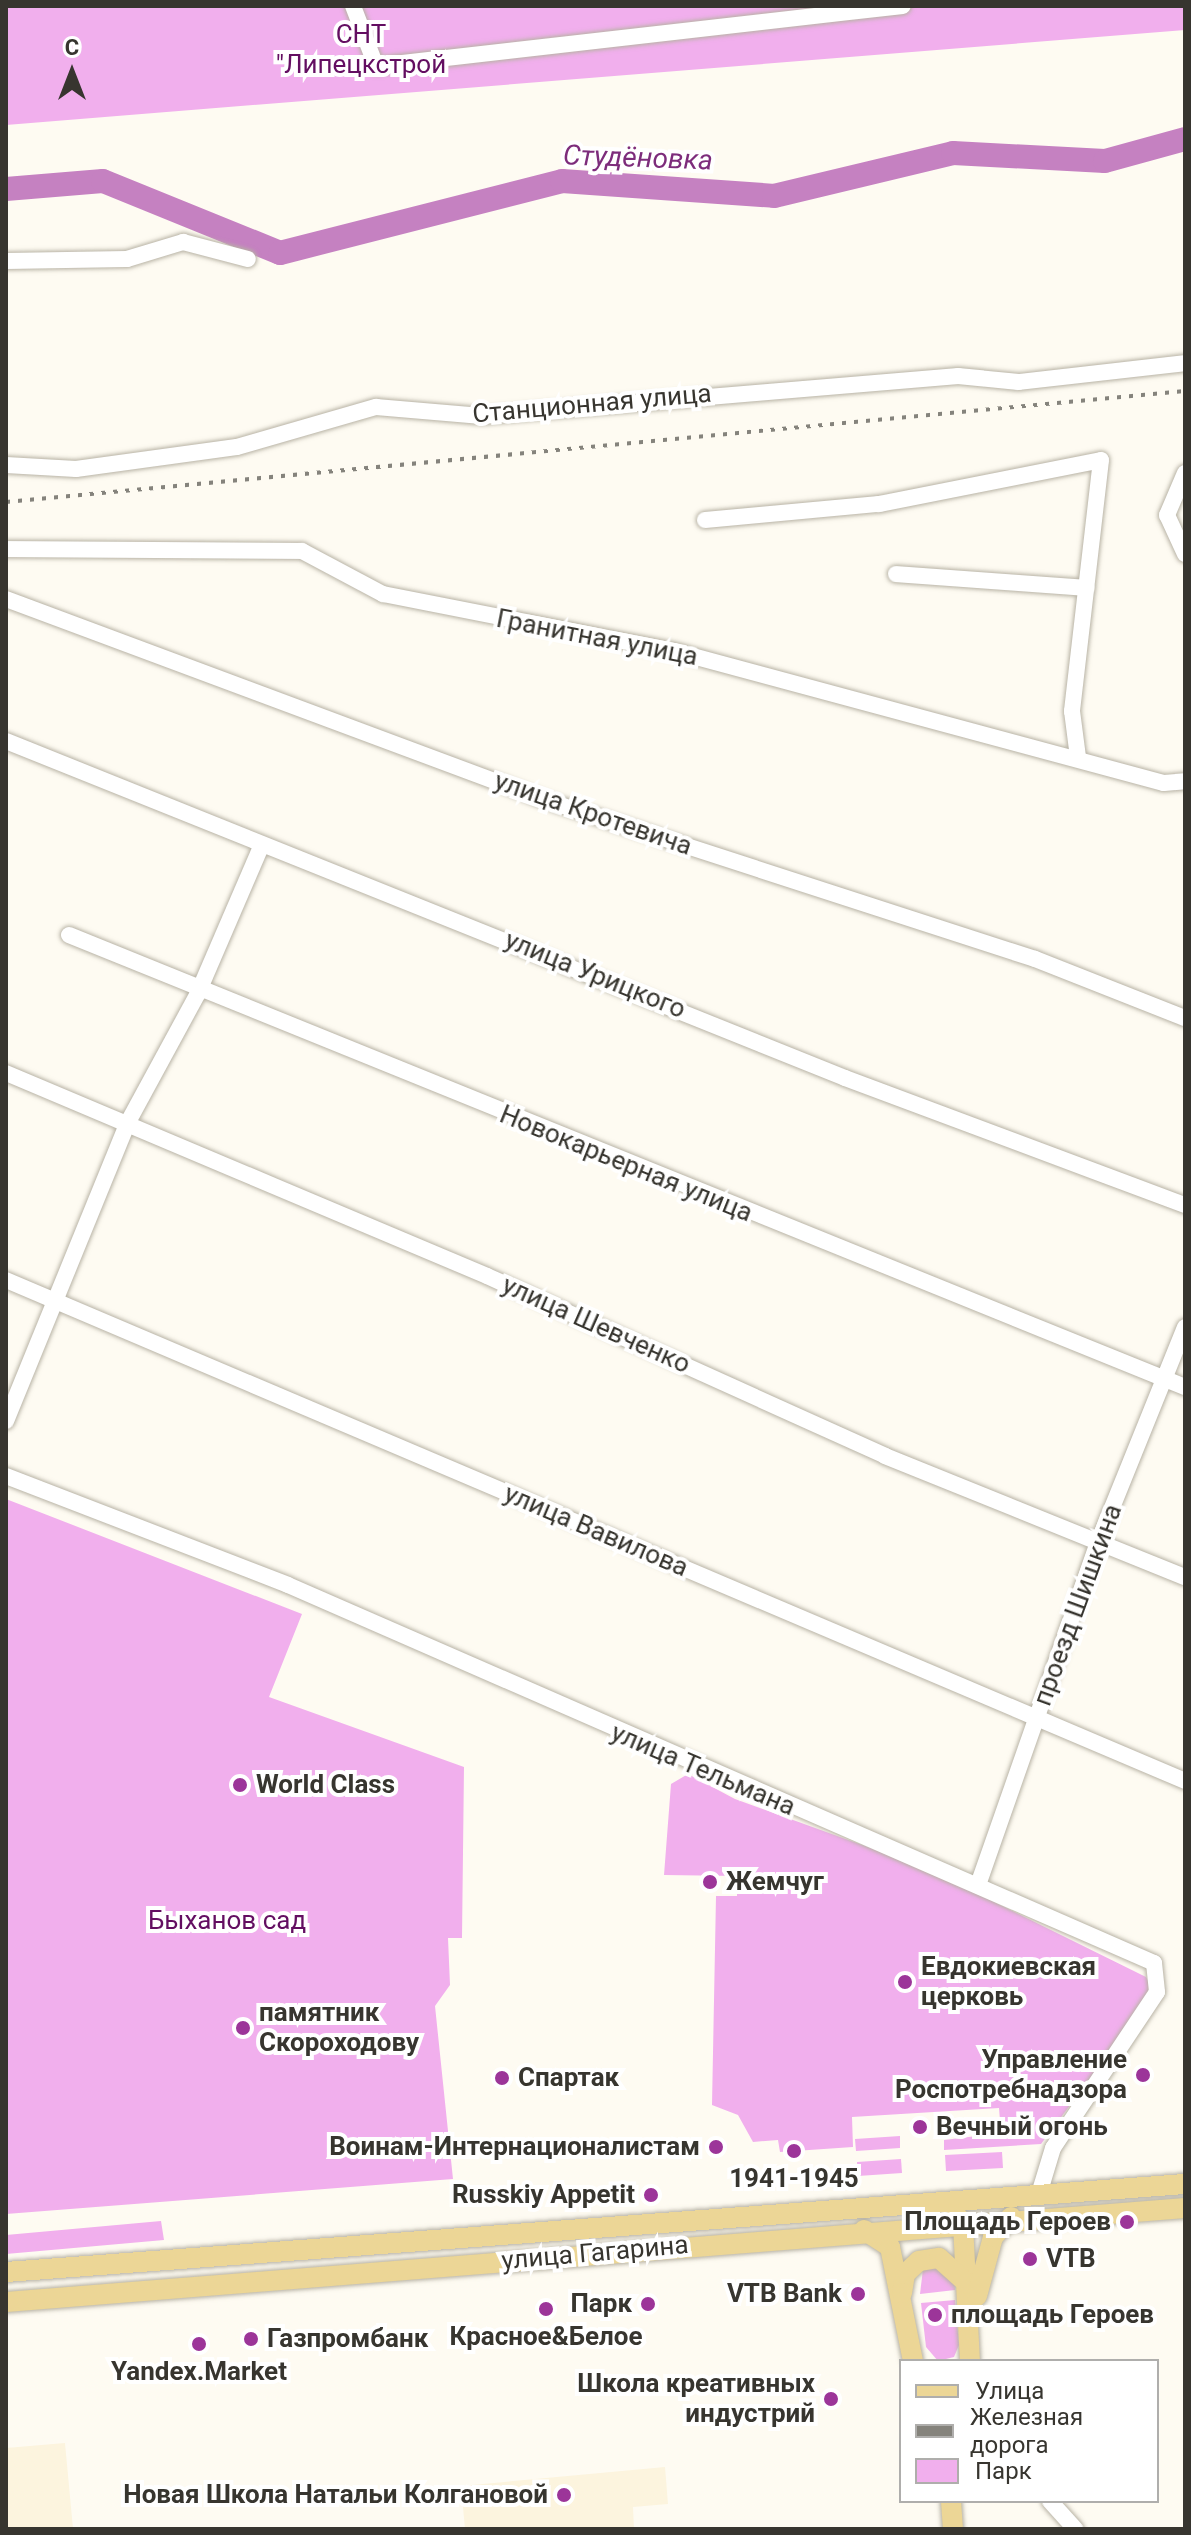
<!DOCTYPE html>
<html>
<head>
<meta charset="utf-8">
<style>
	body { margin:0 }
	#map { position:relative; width:1191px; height:2535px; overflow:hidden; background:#fefbf2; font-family:Roboto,sans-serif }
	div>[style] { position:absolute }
	.built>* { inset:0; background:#fcf4de }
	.green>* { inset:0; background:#f1afed }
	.river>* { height:24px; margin:-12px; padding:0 12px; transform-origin:12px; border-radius:12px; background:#c581c1 }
	.roads { filter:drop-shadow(0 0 2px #b8b3a5) drop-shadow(0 0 2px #b8b3a5) }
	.minor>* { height:16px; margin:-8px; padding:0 8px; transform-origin:8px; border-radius:8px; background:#fff }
	.major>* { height:20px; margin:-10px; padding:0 10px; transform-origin:10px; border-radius:10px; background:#ecd696 }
	.rail>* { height:4px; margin-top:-2px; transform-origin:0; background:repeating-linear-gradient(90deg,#85837c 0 4px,transparent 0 12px) }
	.dots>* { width:22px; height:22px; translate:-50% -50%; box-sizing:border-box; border:4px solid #fff; border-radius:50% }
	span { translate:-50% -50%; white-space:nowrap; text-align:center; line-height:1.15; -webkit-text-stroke:8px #fff; paint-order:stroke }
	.park-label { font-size:26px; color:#630e61 }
	.street-label { font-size:26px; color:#37352f }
	.poi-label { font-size:26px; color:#37352f; font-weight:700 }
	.left { translate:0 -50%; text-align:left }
	.right { translate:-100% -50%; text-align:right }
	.water-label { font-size:28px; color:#7d2c7b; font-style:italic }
	.frame { position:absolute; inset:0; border:8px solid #37352f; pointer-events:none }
	.legend { position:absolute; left:899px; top:2359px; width:260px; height:144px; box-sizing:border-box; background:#fff; border:2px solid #afaeac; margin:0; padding:10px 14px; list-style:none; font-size:24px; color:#37352f }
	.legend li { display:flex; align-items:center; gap:16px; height:40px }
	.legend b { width:40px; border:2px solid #afaeac }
	.north { position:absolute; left:32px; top:32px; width:80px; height:80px; -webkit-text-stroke:6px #fff; paint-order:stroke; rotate:0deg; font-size:22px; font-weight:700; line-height:32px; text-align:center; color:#37352f }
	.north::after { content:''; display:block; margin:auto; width:28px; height:36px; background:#37352f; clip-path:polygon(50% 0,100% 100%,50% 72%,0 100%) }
</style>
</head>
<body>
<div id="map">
	<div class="built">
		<div style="clip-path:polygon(65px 2443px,73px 2529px,6px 2529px,6px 2448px)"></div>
		<div style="clip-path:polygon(665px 2467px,668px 2504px,633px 2507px,634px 2529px,465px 2529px,461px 2486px)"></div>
	</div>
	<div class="green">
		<div style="clip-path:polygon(6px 6px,1185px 6px,1185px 30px,6px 125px)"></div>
		<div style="clip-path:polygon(6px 1499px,302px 1614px,269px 1697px,464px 1767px,462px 1938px,448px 1938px,450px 1985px,435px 2006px,453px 2179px,6px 2214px)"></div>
		<div style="clip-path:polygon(688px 1774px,735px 1799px,923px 1867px,1146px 1977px,1155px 1992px,1041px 2144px,944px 2150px,944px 2140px,1001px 2133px,999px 2108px,852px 2117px,853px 2147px,780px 2152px,778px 2140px,753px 2142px,738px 2115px,712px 2105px,716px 1896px,737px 1896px,737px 1876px,664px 1875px,671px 1784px)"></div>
		<div style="clip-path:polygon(900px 2136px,900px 2148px,856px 2151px,855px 2139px)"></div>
		<div style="clip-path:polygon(1002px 2152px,1003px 2168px,946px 2171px,945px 2155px)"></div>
		<div style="clip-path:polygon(901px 2159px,902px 2173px,858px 2176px,857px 2162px)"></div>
		<div style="clip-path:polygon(161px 2221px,164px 2240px,6px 2254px,6px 2235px)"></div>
		<div style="clip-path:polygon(932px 2263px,954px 2279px,955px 2290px,920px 2294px,923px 2269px)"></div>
		<div style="clip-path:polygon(955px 2300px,959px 2345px,954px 2357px,938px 2361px,926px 2347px,921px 2303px)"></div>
	</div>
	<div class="river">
		<div style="left:6px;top:189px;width:97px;rotate:-4.7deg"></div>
		<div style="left:103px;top:181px;width:191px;rotate:22.1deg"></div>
		<div style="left:280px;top:253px;width:291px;rotate:-14.3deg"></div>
		<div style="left:562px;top:181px;width:213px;rotate:4deg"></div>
		<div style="left:774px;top:196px;width:184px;rotate:-13.5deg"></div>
		<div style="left:953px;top:153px;width:152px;rotate:3deg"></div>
		<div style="left:1105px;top:161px;width:83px;rotate:-15.4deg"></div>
	</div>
	<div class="roads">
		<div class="minor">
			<div style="left:353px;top:6px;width:64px;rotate:69deg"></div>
			<div style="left:376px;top:66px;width:530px;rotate:-6.5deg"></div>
			<div style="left:6px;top:261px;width:121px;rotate:-0.9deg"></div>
			<div style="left:127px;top:259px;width:59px;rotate:-16.9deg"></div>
			<div style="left:183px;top:242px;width:67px;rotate:14.7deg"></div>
			<div style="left:6px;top:465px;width:70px;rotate:3.3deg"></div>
			<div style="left:76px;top:469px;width:162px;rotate:-7.8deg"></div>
			<div style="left:237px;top:447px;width:145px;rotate:-16.1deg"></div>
			<div style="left:376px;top:407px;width:106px;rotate:4.9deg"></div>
			<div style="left:482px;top:416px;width:478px;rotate:-4.8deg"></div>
			<div style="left:958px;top:376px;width:61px;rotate:5.6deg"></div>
			<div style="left:1019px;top:382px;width:167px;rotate:-6.5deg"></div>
			<div style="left:1185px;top:473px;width:46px;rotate:113.2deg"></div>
			<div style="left:1167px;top:515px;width:43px;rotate:65.2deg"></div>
			<div style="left:705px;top:520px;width:175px;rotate:-5.3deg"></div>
			<div style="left:879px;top:504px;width:226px;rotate:-11.2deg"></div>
			<div style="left:1101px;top:460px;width:253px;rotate:96.6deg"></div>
			<div style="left:1072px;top:711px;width:46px;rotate:82.6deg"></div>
			<div style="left:6px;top:549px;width:296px;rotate:0.4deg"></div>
			<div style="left:302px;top:551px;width:92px;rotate:28deg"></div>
			<div style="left:383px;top:594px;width:297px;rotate:11.1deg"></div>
			<div style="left:674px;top:651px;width:507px;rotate:15.08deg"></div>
			<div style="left:1164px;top:783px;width:21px;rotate:-5deg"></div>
			<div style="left:896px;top:574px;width:191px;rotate:4.2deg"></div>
			<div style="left:6px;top:599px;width:575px;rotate:20.45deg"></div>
			<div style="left:545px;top:800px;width:515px;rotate:17.98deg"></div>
			<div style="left:1035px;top:959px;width:161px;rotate:21.5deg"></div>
			<div style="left:6px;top:741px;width:904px;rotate:21.88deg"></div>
			<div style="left:845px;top:1078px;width:363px;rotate:20.5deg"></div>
			<div style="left:69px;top:935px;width:1204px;rotate:22.05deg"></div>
			<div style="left:6px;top:1073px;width:522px;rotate:22.88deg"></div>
			<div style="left:487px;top:1276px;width:437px;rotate:24.3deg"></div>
			<div style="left:885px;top:1456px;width:323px;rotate:22deg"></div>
			<div style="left:6px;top:1280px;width:1281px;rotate:23.02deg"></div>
			<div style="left:6px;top:1421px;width:321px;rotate:-67.8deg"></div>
			<div style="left:127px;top:1124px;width:149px;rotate:-61.5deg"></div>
			<div style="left:198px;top:993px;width:159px;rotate:-66.7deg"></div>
			<div style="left:6px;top:1476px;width:302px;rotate:21.1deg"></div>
			<div style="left:288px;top:1585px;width:945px;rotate:23.58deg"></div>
			<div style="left:1154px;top:1963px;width:29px;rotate:84deg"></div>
			<div style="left:1157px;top:1992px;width:187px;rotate:123.7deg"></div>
			<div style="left:1053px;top:2148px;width:48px;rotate:106.9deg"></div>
			<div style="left:978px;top:1885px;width:360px;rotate:-70.7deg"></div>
			<div style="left:1097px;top:1545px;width:235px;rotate:-68deg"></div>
			<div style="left:1050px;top:2501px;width:38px;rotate:48deg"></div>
		</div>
		<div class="major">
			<div style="left:957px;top:2216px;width:10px;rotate:53deg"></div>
			<div style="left:963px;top:2224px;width:137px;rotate:87.1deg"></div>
			<div style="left:864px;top:2230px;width:31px;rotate:33deg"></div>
			<div style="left:890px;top:2247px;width:116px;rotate:78.6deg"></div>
			<div style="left:6px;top:2272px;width:1182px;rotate:-4.27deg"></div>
			<div style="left:902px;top:2293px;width:19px;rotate:-81deg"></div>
			<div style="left:905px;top:2274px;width:19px;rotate:-43deg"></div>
			<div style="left:919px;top:2261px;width:20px;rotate:-9deg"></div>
			<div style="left:939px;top:2258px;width:39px;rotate:42deg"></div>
			<div style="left:977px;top:2296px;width:61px;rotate:-74.8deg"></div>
			<div style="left:993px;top:2237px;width:27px;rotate:-48deg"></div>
			<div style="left:6px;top:2302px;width:1183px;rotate:-4.56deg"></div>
			<div style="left:951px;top:2501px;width:28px;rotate:86deg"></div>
		</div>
	</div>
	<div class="rail">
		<div style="left:6px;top:502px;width:1184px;rotate:-5.38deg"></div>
	</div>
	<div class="dots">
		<div style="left:240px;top:1785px;background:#9c3599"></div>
		<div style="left:710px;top:1882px;background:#9c3599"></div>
		<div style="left:905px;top:1982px;background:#9c3599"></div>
		<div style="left:243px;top:2028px;background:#9c3599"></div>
		<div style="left:1143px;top:2075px;background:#9c3599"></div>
		<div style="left:502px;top:2078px;background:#9c3599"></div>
		<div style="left:920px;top:2127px;background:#9c3599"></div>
		<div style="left:716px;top:2147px;background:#9c3599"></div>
		<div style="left:794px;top:2151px;background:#9c3599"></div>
		<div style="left:651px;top:2195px;background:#9c3599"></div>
		<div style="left:1127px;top:2222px;background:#9c3599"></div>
		<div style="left:1030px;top:2259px;background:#9c3599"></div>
		<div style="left:858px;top:2294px;background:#9c3599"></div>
		<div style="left:648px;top:2304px;background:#9c3599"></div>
		<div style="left:546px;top:2309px;background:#9c3599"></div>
		<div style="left:935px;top:2315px;background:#9c3599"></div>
		<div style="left:251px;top:2339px;background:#9c3599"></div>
		<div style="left:199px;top:2344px;background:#9c3599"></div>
		<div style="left:831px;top:2399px;background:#9c3599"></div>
		<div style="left:564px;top:2495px;background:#9c3599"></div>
	</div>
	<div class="park-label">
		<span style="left:361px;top:50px">СНТ<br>"Липецкстрой</span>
		<span style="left:227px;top:1921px">Быханов сад</span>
	</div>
	<div class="street-label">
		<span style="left:592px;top:404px;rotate:-5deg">Станционная улица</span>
		<span style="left:597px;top:638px;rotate:11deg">Гранитная улица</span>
		<span style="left:593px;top:814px;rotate:19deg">улица Кротевича</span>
		<span style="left:595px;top:975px;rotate:22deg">улица Урицкого</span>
		<span style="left:626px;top:1164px;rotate:22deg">Новокарьерная улица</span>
		<span style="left:596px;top:1325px;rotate:24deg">улица Шевченко</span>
		<span style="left:596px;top:1531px;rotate:23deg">улица Вавилова</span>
		<span style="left:1078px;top:1605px;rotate:-70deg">проезд Шишкина</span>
		<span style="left:703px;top:1770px;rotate:23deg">улица Тельмана</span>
		<span style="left:595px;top:2253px;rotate:-5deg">улица Гагарина</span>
	</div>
	<div class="poi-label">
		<span class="left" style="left:256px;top:1785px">World Class</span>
		<span class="left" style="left:726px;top:1882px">Жемчуг</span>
		<span class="left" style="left:921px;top:1982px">Евдокиевская<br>церковь</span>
		<span class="left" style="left:259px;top:2028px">памятник<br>Скороходову</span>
		<span class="right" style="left:1127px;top:2075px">Управление<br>Роспотребнадзора</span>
		<span class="left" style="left:518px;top:2078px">Спартак</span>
		<span class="left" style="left:936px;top:2127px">Вечный огонь</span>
		<span class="right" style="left:700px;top:2147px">Воинам-Интернационалистам</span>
		<span style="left:794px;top:2179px">1941-1945</span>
		<span class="right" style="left:635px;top:2195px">Russkiy Appetit</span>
		<span class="right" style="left:1111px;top:2222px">Площадь Героев</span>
		<span class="left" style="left:1046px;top:2259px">VTB</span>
		<span class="right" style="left:842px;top:2294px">VTB Bank</span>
		<span class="right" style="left:632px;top:2304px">Парк</span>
		<span class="left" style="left:951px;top:2315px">площадь Героев</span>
		<span style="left:546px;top:2337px">Красное&amp;Белое</span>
		<span class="left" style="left:267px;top:2339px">Газпромбанк</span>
		<span style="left:199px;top:2372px">Yandex.Market</span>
		<span class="right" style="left:815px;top:2399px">Школа креативных<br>индустрий</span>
		<span class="right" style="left:548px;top:2495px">Новая Школа Натальи Колгановой</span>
	</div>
	<div class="water-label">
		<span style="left:638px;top:158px;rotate:2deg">Студёновка</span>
	</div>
	<div class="frame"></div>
	<ul class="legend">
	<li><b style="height:10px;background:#ecd696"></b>Улица</li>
	<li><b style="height:10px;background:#85837c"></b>Железная дорога</li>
	<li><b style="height:22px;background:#f1afed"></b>Парк</li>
	</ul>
	<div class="north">С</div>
</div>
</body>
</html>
